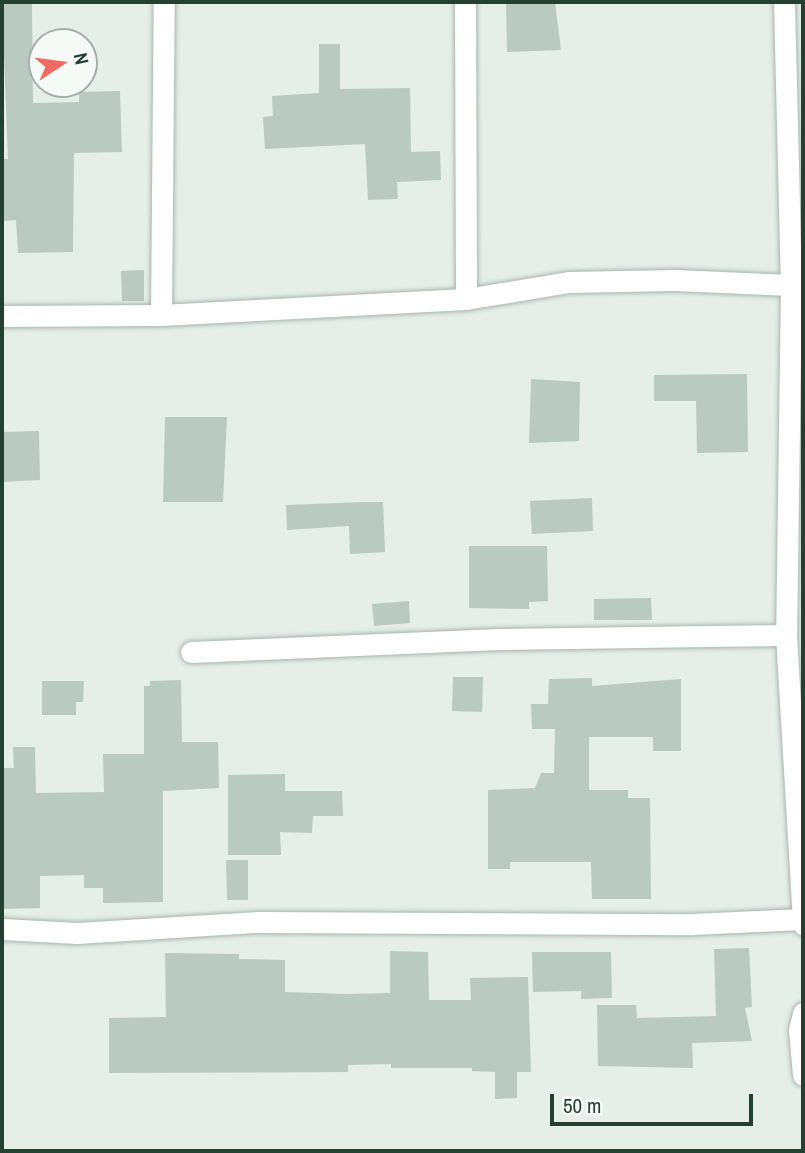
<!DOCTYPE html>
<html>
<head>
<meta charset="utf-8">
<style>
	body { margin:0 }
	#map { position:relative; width:805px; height:1153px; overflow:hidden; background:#e5eee8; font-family:"Archivo Narrow",sans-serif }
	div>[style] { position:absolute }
	.building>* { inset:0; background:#bac9c1 }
	.roads { filter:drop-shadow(0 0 2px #a7b6ae) drop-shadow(0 0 2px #a7b6ae) }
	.minor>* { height:21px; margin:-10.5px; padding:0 10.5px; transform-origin:10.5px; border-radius:10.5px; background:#fff }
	span { translate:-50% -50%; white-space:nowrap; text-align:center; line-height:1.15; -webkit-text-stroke:6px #f6faf7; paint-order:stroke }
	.frame { position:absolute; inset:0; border:4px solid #244033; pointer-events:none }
	.north { position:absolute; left:28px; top:28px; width:70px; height:70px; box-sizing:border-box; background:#f6faf7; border:2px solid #a2b0a9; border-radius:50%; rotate:77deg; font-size:19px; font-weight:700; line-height:28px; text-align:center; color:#244033 }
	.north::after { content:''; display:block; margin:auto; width:24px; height:32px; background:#f06a61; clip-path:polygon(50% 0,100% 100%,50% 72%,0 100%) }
	.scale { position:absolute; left:550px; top:1094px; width:203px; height:32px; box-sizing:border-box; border:4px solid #244033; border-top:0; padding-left:9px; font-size:21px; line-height:24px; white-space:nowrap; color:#244033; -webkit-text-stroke:5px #f6faf7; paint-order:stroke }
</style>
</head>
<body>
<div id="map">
	<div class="building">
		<div style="clip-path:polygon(2px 2px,32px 2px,33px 103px,79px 102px,79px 92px,120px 91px,122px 152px,74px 153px,73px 252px,18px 253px,16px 220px,2px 221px,2px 159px,8px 159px)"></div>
		<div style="clip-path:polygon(506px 2px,555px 2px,561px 50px,507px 52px)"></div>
		<div style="clip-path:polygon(319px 44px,340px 44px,340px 89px,410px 88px,411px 152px,440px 151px,441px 180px,397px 182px,398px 199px,368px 200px,365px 144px,265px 149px,263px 117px,273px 116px,272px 96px,319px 93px)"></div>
		<div style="clip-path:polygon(144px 270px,144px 301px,122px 301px,121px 271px)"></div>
		<div style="clip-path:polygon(747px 374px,748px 452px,697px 453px,696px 401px,654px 401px,654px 375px)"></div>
		<div style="clip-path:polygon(531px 379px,580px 382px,579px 441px,529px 443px)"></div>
		<div style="clip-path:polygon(165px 417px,227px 417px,223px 502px,163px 502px)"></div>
		<div style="clip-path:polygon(39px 431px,40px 480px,2px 482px,2px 432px)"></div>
		<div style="clip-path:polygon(592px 498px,593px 531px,532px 534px,530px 501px)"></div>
		<div style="clip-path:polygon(365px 502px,383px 502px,385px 552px,350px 554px,349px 526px,287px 530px,286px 505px)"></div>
		<div style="clip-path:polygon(469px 546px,547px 546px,548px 601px,529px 602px,529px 609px,469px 608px)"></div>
		<div style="clip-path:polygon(651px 598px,652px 620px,594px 620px,594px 599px)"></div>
		<div style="clip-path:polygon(409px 601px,410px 623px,374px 626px,372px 604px)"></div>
		<div style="clip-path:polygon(453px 677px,483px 677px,482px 712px,452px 711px)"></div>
		<div style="clip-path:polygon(592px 678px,592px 686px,681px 679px,681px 751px,653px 751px,653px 737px,589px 737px,589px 790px,628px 790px,628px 798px,650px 798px,651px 899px,592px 899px,591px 862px,510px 862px,510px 869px,488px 869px,488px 790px,535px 788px,541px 773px,554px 773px,555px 729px,532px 729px,531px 704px,548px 704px,549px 679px)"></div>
		<div style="clip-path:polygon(181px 680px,182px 742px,218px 742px,219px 788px,163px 791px,163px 902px,103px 903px,103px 888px,84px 888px,84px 875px,40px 876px,40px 908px,2px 909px,2px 768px,14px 768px,13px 747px,35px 747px,36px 793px,104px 792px,103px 754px,144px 754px,144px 686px,150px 686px,150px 681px)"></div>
		<div style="clip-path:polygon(42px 681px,84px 681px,83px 702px,76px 702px,76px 715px,42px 715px)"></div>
		<div style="clip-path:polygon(285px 774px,285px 791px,342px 791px,343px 816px,313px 816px,312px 833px,280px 832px,281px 855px,228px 855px,228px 775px)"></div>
		<div style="clip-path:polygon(226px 860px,248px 860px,248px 900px,227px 900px)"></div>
		<div style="clip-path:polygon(749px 948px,752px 1007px,745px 1008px,752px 1041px,692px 1043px,693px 1068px,598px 1066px,597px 1005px,636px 1005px,637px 1018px,716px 1016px,714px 949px)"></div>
		<div style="clip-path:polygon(390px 951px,428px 952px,429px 1000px,471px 1000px,470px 978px,528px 977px,531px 1072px,517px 1072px,517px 1098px,495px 1099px,495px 1072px,472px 1071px,472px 1068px,391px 1068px,391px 1064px,348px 1065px,348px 1072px,109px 1073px,109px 1018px,166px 1017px,165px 953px,239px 954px,239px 959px,285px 960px,285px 992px,348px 994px,390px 993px)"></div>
		<div style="clip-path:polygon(532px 952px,611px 952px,612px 998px,581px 999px,581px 991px,533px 992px)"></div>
	</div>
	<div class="roads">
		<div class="minor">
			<div style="left:465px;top:2px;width:297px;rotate:89.8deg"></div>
			<div style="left:784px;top:2px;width:283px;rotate:88.6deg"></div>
			<div style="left:791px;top:285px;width:350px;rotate:90.8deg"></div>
			<div style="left:786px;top:635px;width:290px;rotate:86.6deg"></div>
			<div style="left:161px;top:315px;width:313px;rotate:-89.5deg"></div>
			<div style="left:2px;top:316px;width:159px;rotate:-0.4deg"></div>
			<div style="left:161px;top:315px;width:305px;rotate:-3deg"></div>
			<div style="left:466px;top:299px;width:104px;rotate:-9.4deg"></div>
			<div style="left:569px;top:282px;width:106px;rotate:-1.1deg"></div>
			<div style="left:675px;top:280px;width:116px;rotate:2.5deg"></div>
			<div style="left:791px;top:285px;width:12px;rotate:42deg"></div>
			<div style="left:191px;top:652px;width:308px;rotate:-2.4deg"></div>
			<div style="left:499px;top:639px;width:287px;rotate:-0.8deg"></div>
			<div style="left:2px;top:929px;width:75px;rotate:3.1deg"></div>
			<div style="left:77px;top:933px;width:182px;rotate:-3.5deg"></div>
			<div style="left:259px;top:922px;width:433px;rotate:0.3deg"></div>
			<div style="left:692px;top:924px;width:110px;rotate:-2.6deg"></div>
			<div style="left:803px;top:1013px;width:17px;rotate:103deg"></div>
			<div style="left:799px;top:1030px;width:45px;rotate:84.9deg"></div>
		</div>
	</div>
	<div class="frame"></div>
	<div class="north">N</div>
	<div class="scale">50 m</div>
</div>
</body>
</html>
